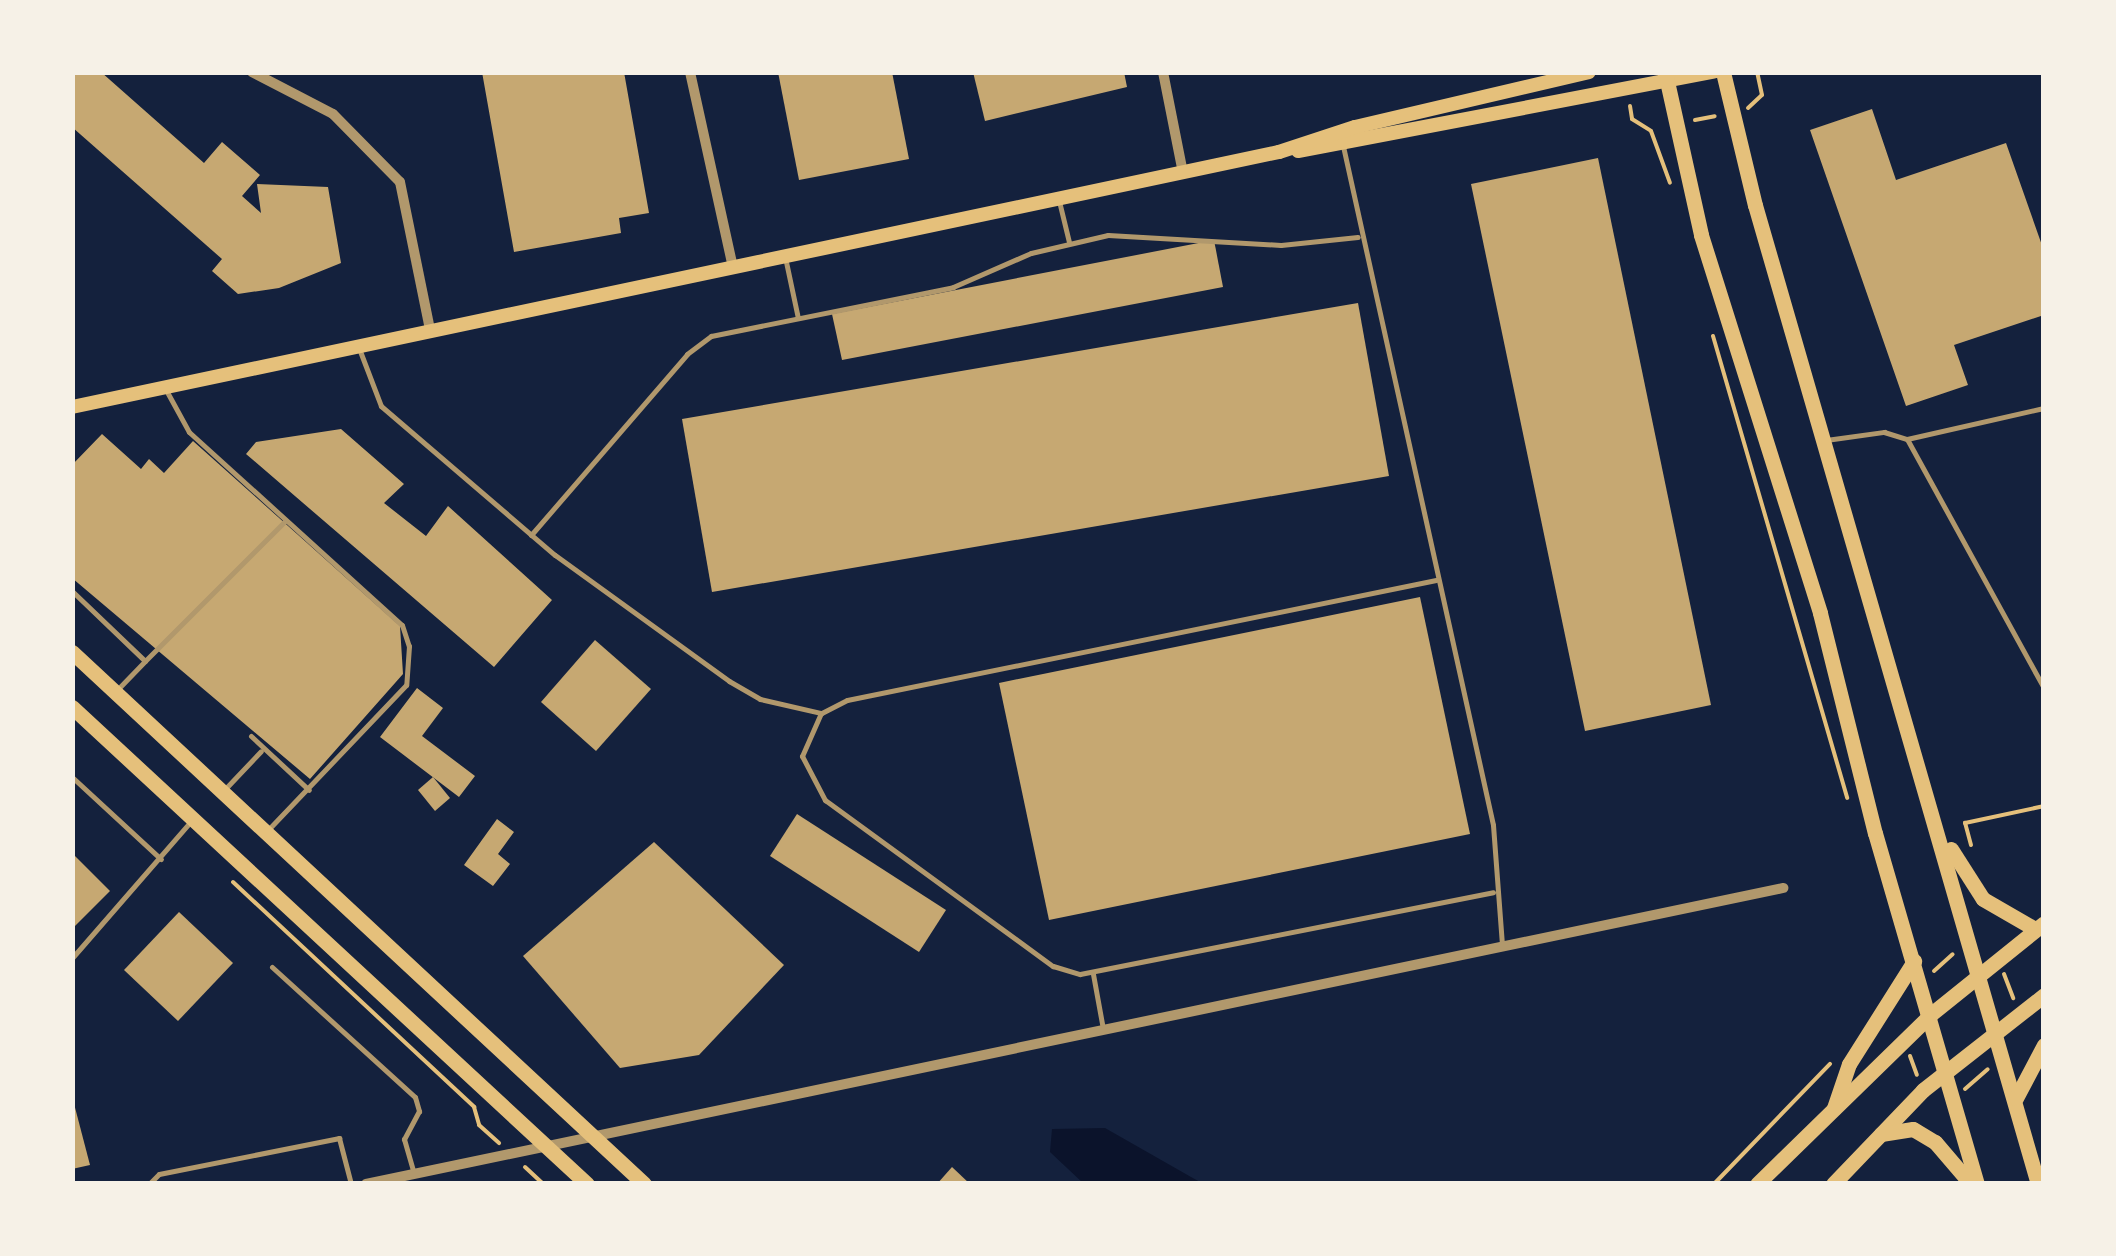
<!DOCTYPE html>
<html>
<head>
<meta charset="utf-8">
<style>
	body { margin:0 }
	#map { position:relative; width:2116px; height:1256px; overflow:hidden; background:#14213d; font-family:Karla,sans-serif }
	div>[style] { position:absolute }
	.water>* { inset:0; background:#0b132b }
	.building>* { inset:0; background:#c6a872 }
	.path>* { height:4px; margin:-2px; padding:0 2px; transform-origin:2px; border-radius:2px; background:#e5c07b }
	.service>* { height:5px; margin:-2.5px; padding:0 2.5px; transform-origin:2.5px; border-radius:2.5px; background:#b1986c }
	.minor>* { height:10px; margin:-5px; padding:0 5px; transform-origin:5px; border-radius:5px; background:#b1986c }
	.secondary>* { height:14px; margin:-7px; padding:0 7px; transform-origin:7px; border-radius:7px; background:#e5c07b }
	.primary>* { height:15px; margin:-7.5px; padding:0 7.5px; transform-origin:7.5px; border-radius:7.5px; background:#e5c07b }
	.trunk>* { height:15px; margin:-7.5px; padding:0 7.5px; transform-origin:7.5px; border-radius:7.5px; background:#e5c07b }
	span { translate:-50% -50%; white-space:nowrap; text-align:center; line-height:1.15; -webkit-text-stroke:8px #f6f1e7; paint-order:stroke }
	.frame { position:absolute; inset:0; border:75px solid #f6f1e7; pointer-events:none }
</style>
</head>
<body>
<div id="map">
	<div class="water">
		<div style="clip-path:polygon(1105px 1128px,1191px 1177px,1202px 1183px,1083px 1183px,1050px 1152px,1052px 1129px)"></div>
	</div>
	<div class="building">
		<div style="clip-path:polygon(72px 72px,101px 72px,204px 163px,222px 142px,260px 175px,242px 196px,261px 213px,257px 184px,328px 187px,341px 263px,279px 288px,238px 294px,212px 271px,222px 259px,72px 127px)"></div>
		<div style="clip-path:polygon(482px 72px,624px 72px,649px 213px,619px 218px,621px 233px,514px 252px)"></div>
		<div style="clip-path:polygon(778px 72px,892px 72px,909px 159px,799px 180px)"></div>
		<div style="clip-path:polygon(973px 72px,1124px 72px,1127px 87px,985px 121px)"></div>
		<div style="clip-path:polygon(1872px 109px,1896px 180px,2006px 143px,2044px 251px,2044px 315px,1954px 345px,1968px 385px,1906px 406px,1810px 130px)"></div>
		<div style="clip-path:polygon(1598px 158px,1711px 705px,1585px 731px,1471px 184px)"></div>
		<div style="clip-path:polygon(1214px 240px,1223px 287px,842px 360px,832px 314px)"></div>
		<div style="clip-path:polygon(1358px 303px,1389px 476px,712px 592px,682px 419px)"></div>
		<div style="clip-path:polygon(341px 429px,404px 484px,384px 503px,426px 536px,448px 506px,552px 600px,494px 667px,246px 454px,256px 442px)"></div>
		<div style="clip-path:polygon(102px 434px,141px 469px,149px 459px,164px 473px,193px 441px,400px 626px,403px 674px,310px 779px,72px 578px,72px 465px)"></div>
		<div style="clip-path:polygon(1420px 597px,1470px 834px,1049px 920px,999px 683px)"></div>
		<div style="clip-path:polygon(595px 640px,651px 689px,596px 751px,541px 702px)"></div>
		<div style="clip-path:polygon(417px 688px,443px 708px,422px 736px,475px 776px,459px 797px,380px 737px)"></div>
		<div style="clip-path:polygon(433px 777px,450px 798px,435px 811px,418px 790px)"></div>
		<div style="clip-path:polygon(797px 814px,946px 910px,919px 952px,770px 856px)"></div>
		<div style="clip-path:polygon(497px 819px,514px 832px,498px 854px,510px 864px,493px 886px,464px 865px)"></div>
		<div style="clip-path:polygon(654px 842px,784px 965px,699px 1055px,620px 1068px,523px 956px)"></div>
		<div style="clip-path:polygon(72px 853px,110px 891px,72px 929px)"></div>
		<div style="clip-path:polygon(179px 912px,233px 963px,178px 1021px,124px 970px)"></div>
		<div style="clip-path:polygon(72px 1096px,90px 1165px,72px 1169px)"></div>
		<div style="clip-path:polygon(952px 1167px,970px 1184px,937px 1184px)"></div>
	</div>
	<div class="path">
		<div style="left:1630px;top:106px;width:13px;rotate:81deg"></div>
		<div style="left:1632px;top:119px;width:22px;rotate:32deg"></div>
		<div style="left:1651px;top:131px;width:55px;rotate:69.9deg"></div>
		<div style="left:1748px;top:108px;width:19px;rotate:-43deg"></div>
		<div style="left:1762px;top:95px;width:24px;rotate:-102deg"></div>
		<div style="left:1695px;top:120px;width:20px;rotate:-11deg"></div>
		<div style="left:1713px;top:336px;width:481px;rotate:73.8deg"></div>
		<div style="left:1971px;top:845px;width:23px;rotate:-105deg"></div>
		<div style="left:1965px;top:823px;width:81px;rotate:-12.1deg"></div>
		<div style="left:233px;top:882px;width:330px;rotate:43deg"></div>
		<div style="left:474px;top:1107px;width:19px;rotate:74deg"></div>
		<div style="left:479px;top:1125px;width:27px;rotate:42deg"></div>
		<div style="left:1934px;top:971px;width:25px;rotate:-42deg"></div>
		<div style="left:2004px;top:974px;width:26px;rotate:69deg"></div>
		<div style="left:1910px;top:1056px;width:20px;rotate:70deg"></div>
		<div style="left:1965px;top:1089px;width:30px;rotate:-41deg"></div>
		<div style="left:525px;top:1167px;width:25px;rotate:43deg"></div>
		<div style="left:1714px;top:1184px;width:167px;rotate:-46deg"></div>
	</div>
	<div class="service">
		<div style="left:1343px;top:146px;width:695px;rotate:77.54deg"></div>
		<div style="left:1493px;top:825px;width:121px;rotate:85.7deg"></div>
		<div style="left:1059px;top:201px;width:42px;rotate:76.3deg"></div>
		<div style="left:785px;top:257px;width:62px;rotate:78deg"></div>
		<div style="left:360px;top:351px;width:59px;rotate:69.1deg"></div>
		<div style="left:381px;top:406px;width:229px;rotate:40.6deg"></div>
		<div style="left:555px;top:555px;width:215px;rotate:35.9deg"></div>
		<div style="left:729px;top:681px;width:36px;rotate:30deg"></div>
		<div style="left:760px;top:699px;width:63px;rotate:12.9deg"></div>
		<div style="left:166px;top:390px;width:48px;rotate:61.3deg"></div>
		<div style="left:189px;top:432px;width:287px;rotate:42.2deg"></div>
		<div style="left:402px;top:625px;width:22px;rotate:72deg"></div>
		<div style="left:409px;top:646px;width:39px;rotate:94deg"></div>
		<div style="left:406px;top:685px;width:200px;rotate:133.6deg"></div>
		<div style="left:1907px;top:439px;width:140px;rotate:-12.8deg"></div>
		<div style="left:1826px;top:440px;width:59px;rotate:-7.9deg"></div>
		<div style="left:1884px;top:432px;width:24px;rotate:17deg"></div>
		<div style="left:1907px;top:439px;width:284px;rotate:61.2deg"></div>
		<div style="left:531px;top:535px;width:239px;rotate:-49.2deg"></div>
		<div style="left:687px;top:354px;width:30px;rotate:-37deg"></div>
		<div style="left:711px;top:336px;width:247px;rotate:-11.4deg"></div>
		<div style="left:953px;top:287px;width:85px;rotate:-23.6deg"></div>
		<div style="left:1031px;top:253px;width:79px;rotate:-13.2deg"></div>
		<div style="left:1108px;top:235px;width:173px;rotate:3.3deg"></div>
		<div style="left:1281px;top:245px;width:77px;rotate:-5.9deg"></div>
		<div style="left:1436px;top:580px;width:601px;rotate:168.48deg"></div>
		<div style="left:847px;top:700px;width:29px;rotate:153deg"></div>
		<div style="left:821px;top:713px;width:47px;rotate:113.8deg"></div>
		<div style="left:802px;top:756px;width:50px;rotate:62.4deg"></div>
		<div style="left:825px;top:800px;width:282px;rotate:36.1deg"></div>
		<div style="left:1053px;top:966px;width:28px;rotate:17deg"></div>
		<div style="left:1080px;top:974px;width:421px;rotate:-11.2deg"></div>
		<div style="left:72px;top:591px;width:101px;rotate:43.8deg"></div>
		<div style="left:145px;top:661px;width:40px;rotate:134deg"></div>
		<div style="left:145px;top:661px;width:197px;rotate:-45deg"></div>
		<div style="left:251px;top:736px;width:79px;rotate:43deg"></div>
		<div style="left:72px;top:777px;width:121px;rotate:42.7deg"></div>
		<div style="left:225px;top:789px;width:52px;rotate:-46.5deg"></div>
		<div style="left:72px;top:958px;width:181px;rotate:-49deg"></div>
		<div style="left:272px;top:967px;width:193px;rotate:42.3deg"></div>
		<div style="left:415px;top:1097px;width:15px;rotate:74deg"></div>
		<div style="left:419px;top:1111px;width:32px;rotate:118deg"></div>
		<div style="left:404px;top:1139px;width:35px;rotate:74deg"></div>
		<div style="left:1093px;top:974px;width:56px;rotate:79.7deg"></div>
		<div style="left:149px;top:1184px;width:14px;rotate:-45deg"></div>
		<div style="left:159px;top:1174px;width:184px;rotate:-11.3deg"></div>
		<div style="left:339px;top:1138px;width:48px;rotate:75.4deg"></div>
	</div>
	<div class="minor">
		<div style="left:252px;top:72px;width:91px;rotate:27.4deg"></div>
		<div style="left:333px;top:114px;width:95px;rotate:45.4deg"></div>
		<div style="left:400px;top:182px;width:150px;rotate:78.5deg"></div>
		<div style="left:690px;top:72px;width:200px;rotate:77.6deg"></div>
		<div style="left:1163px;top:72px;width:103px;rotate:78.8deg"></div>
		<div style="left:366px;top:1184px;width:1448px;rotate:-11.8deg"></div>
	</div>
	<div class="secondary">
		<div style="left:1298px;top:151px;width:423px;rotate:-10.8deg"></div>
		<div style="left:72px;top:407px;width:1234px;rotate:-11.93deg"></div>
		<div style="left:1279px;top:152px;width:80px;rotate:-18.2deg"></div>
		<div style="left:1355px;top:127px;width:240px;rotate:-13.2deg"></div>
	</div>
	<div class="primary">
		<div style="left:72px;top:652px;width:781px;rotate:42.92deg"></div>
		<div style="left:72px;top:707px;width:702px;rotate:42.81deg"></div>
		<div style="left:1757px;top:1184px;width:243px;rotate:-44.3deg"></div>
		<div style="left:1931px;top:1014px;width:145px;rotate:-38.8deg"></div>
		<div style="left:1833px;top:1184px;width:130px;rotate:-46.2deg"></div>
		<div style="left:1923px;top:1090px;width:154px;rotate:-38.1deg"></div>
	</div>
	<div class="trunk">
		<div style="left:1665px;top:72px;width:167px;rotate:77.5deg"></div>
		<div style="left:1701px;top:235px;width:396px;rotate:72.5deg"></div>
		<div style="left:1820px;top:613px;width:227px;rotate:76deg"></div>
		<div style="left:1875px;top:833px;width:366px;rotate:73.8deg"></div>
		<div style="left:1723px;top:72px;width:137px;rotate:76.5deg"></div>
		<div style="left:1755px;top:205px;width:1019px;rotate:73.88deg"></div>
		<div style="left:1951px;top:849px;width:59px;rotate:57.4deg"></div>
		<div style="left:1983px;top:899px;width:60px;rotate:30deg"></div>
		<div style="left:2016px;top:1098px;width:60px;rotate:-62.2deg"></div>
		<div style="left:1834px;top:1108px;width:46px;rotate:-71.2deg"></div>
		<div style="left:1849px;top:1064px;width:122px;rotate:-57.7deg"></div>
		<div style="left:1881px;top:1134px;width:32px;rotate:-9deg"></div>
		<div style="left:1913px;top:1129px;width:26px;rotate:31deg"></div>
		<div style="left:1935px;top:1142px;width:55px;rotate:49.4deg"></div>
	</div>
	<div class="frame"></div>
</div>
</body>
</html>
